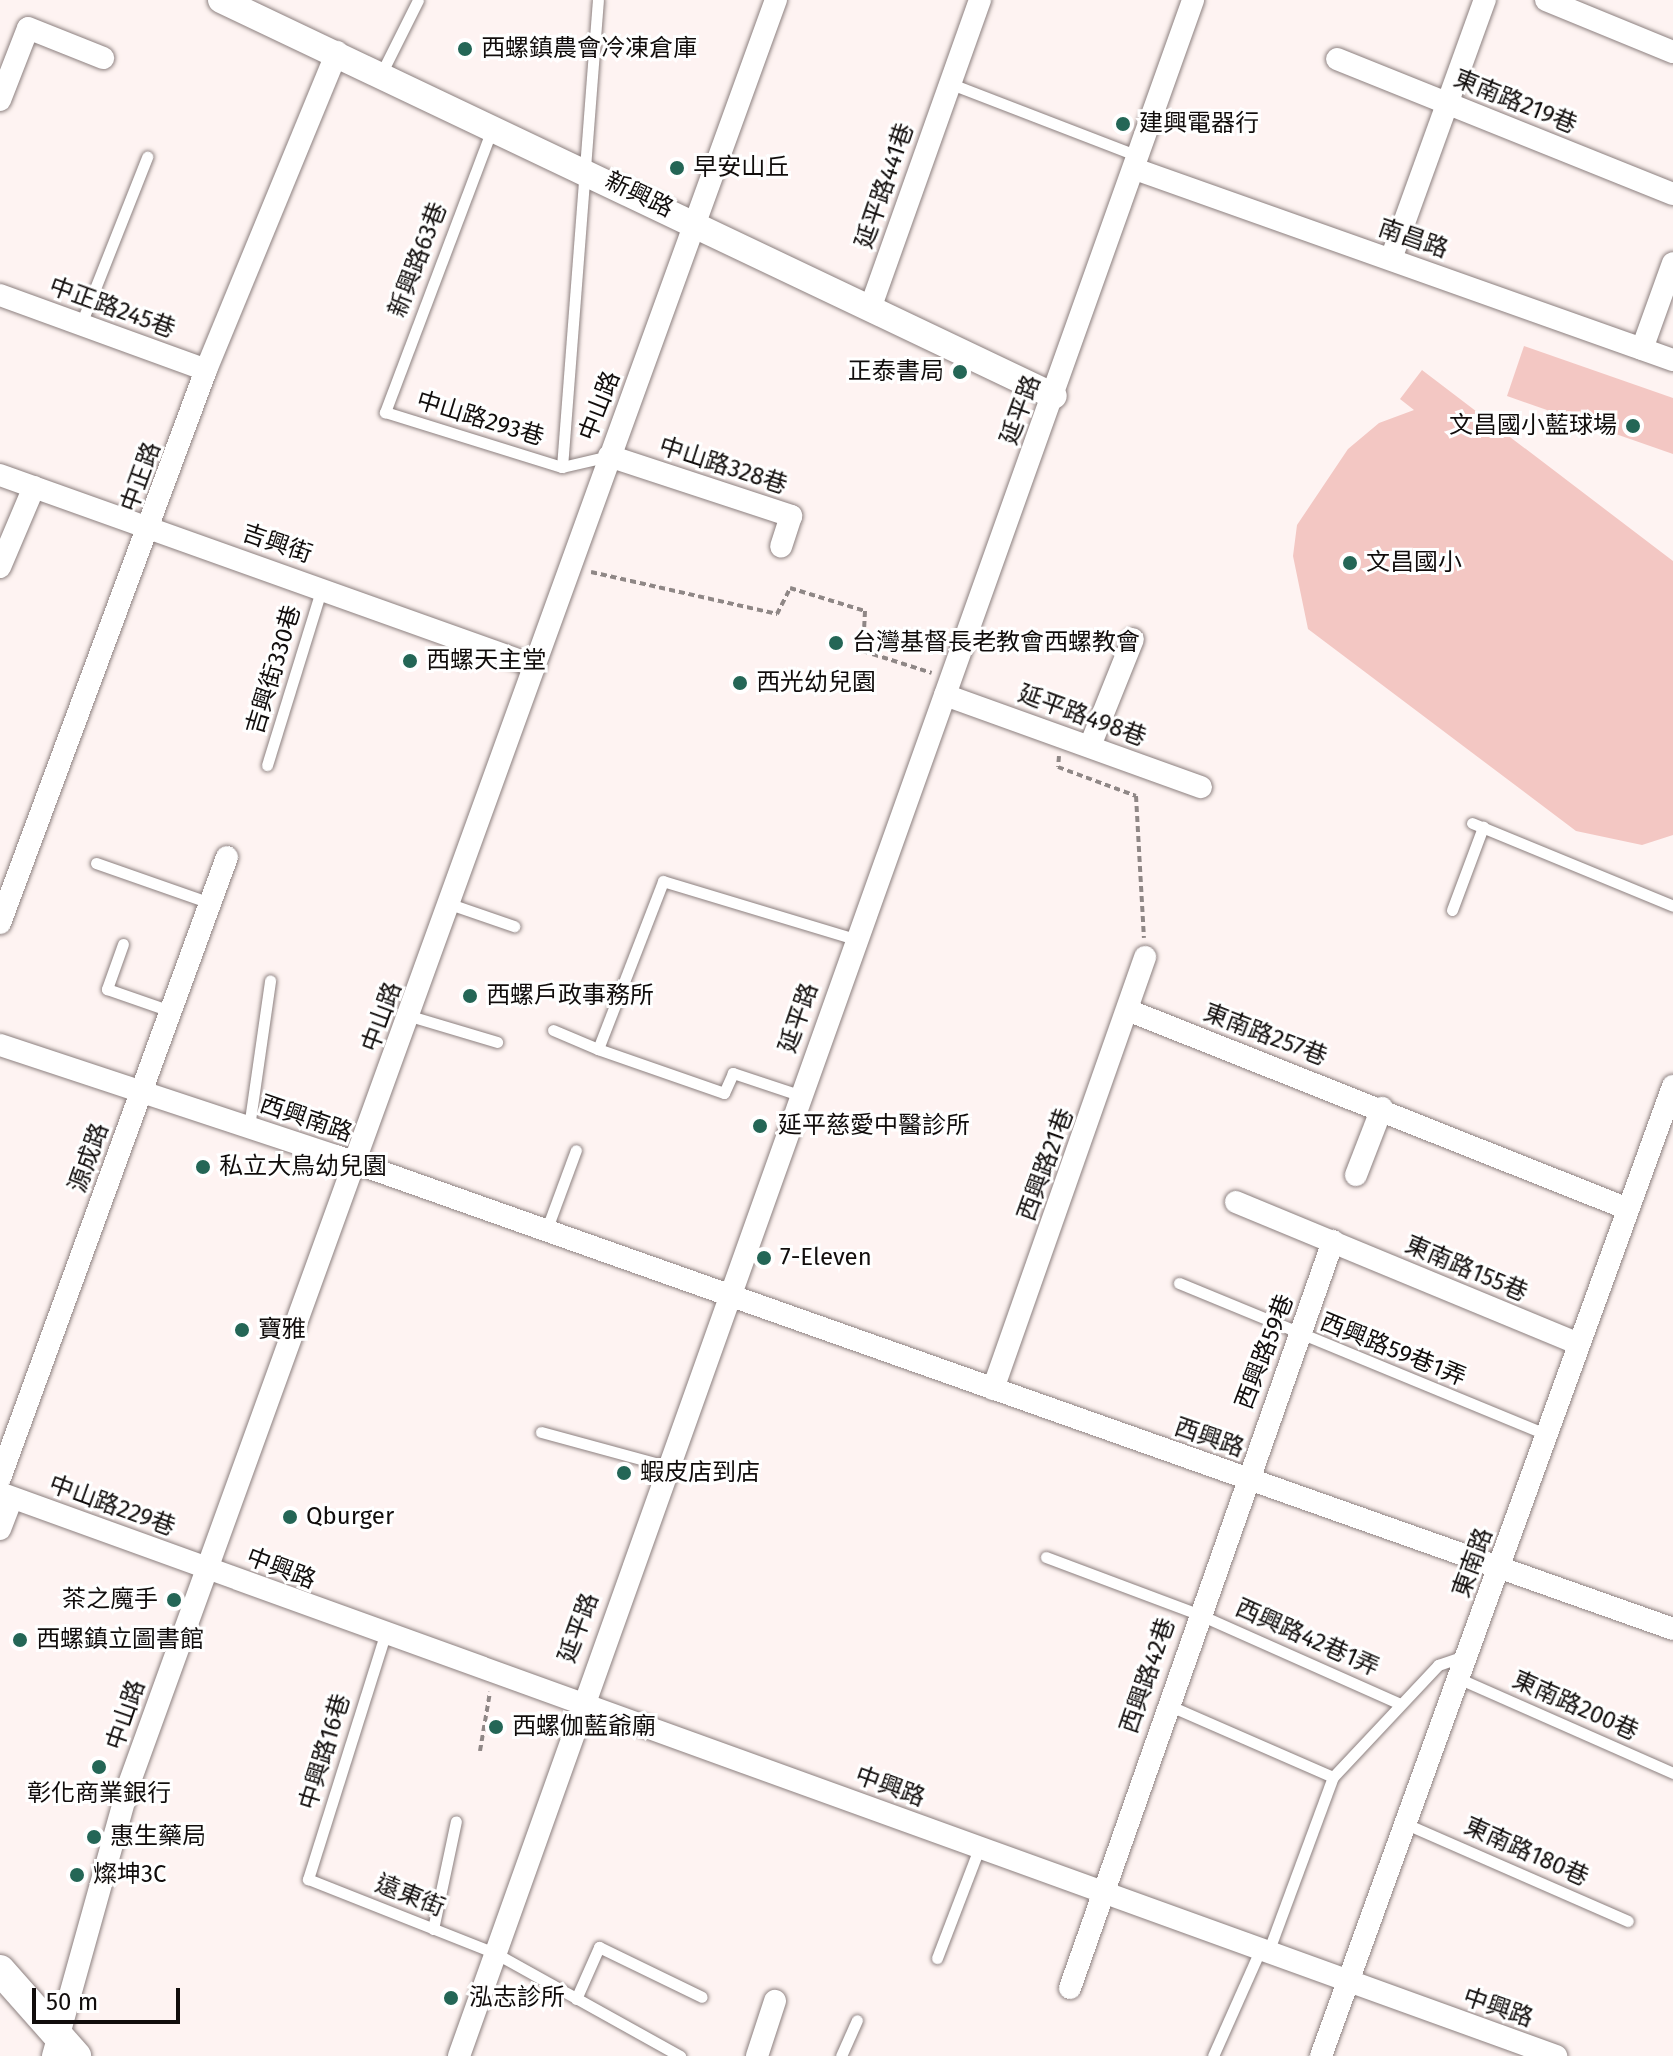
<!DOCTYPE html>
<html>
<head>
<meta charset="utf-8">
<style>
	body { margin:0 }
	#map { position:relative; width:1673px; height:2056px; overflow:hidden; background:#fef3f2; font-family:"Fira Sans","Noto Sans TC",sans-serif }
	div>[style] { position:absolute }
	.green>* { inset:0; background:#f3c7c3 }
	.path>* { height:4px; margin-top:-2px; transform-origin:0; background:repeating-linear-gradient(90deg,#8f8786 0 6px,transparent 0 10px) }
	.roads { filter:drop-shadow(0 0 2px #8c807f) drop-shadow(0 0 2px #8c807f) }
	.service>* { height:11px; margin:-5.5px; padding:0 5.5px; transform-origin:5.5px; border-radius:5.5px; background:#fff }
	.minor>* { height:22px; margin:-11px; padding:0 11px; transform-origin:11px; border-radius:11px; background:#fff }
	.tertiary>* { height:26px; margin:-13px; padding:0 13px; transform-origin:13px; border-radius:13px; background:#fff }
	.secondary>* { height:30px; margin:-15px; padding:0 15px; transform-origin:15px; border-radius:15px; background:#fff }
	.dots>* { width:22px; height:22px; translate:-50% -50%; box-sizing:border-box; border:4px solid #fff; border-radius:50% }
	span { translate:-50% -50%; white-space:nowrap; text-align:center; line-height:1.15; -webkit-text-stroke:6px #fff; paint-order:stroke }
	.poi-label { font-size:24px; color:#110d0c }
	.left { translate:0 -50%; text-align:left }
	.right { translate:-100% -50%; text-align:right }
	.street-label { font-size:24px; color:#110d0c }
	.scale { position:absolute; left:32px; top:1988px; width:148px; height:36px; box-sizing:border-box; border:4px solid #110d0c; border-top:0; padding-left:10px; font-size:24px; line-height:28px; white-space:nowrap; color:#110d0c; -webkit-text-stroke:6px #fff; paint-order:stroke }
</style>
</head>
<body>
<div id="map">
	<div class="green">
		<div style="clip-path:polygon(1524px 346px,1673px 398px,1673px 454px,1507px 396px)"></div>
		<div style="clip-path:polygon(1422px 370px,1673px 561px,1673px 835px,1642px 845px,1576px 831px,1308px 629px,1293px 556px,1297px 525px,1348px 449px,1379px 423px,1414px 410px,1400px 399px)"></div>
	</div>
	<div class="path">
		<div style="left:591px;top:572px;width:191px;rotate:12.7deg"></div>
		<div style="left:777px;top:614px;width:29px;rotate:-63deg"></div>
		<div style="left:790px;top:588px;width:78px;rotate:17deg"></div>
		<div style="left:865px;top:611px;width:40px;rotate:92.9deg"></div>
		<div style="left:863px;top:651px;width:72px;rotate:17.7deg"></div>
		<div style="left:1059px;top:756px;width:11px;rotate:95deg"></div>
		<div style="left:1058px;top:767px;width:83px;rotate:20.4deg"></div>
		<div style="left:1136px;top:796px;width:142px;rotate:86.8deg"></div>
		<div style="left:480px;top:1751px;width:60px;rotate:-80.4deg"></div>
	</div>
	<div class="roads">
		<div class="service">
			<div style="left:382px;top:72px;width:80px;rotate:-63.4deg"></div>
			<div style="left:949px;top:83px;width:203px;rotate:21.1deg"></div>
			<div style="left:492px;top:129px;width:303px;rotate:110.7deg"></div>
			<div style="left:385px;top:412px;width:185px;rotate:17.3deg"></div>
			<div style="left:562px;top:467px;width:48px;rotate:-13.2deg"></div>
			<div style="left:81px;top:324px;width:180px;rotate:-68.4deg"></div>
			<div style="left:562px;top:467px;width:468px;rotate:-85.6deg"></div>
			<div style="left:267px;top:765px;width:186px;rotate:-72.8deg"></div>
			<div style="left:1472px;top:823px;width:217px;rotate:22.4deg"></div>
			<div style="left:96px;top:863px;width:121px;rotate:19.3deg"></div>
			<div style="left:450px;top:904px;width:68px;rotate:19deg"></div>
			<div style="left:1452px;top:910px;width:89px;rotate:-69.5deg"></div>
			<div style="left:123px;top:944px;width:48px;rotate:109.6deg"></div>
			<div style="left:107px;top:989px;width:67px;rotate:19.2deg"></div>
			<div style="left:410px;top:1016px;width:91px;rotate:16.6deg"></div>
			<div style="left:553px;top:1030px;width:49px;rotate:22.9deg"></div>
			<div style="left:799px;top:1095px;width:70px;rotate:-161.6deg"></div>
			<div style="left:733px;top:1073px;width:22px;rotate:114deg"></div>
			<div style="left:724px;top:1093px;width:133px;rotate:-160.8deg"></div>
			<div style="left:598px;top:1049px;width:180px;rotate:-68.8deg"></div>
			<div style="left:663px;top:881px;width:201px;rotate:16.8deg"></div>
			<div style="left:249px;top:1127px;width:148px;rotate:-81.8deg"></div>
			<div style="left:546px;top:1231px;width:86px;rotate:-69.7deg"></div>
			<div style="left:1179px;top:1283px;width:399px;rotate:22.4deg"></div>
			<div style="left:541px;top:1432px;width:130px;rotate:15.2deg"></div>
			<div style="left:1046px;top:1557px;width:162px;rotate:20.6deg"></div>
			<div style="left:1198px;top:1614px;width:219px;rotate:24deg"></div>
			<div style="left:384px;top:1638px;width:253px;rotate:107.5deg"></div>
			<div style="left:308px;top:1879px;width:201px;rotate:21.6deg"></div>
			<div style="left:495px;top:1953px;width:212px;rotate:29.1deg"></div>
			<div style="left:1460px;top:1679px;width:233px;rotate:23.8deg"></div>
			<div style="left:1168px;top:1705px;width:180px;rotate:23.6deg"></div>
			<div style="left:1406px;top:1824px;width:242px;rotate:23.6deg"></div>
			<div style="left:433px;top:1929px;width:110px;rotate:-78deg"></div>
			<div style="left:1270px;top:1947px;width:181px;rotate:-69.7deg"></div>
			<div style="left:1333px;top:1777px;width:154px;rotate:-46.8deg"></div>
			<div style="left:1438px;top:1665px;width:28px;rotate:-19deg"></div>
			<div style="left:937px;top:1958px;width:120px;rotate:-69deg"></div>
			<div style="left:576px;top:1999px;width:57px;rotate:-66.1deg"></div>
			<div style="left:599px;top:1947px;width:114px;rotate:25.9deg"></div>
			<div style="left:841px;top:2056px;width:39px;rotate:-66deg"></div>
			<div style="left:1213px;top:2056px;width:120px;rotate:-66deg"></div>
		</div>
		<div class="minor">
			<div style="left:1546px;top:0;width:137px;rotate:22.3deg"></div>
			<div style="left:1337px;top:59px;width:362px;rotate:21.9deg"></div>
			<div style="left:0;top:100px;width:77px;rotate:-68.7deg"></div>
			<div style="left:28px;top:28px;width:81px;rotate:21.8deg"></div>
			<div style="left:1135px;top:169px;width:571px;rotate:19.55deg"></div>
			<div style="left:1391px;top:259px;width:276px;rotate:-70.1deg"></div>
			<div style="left:0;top:295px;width:219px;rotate:20deg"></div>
			<div style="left:871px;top:306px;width:325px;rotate:-70.4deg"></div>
			<div style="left:1642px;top:349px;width:91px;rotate:-70.2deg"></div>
			<div style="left:609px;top:456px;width:192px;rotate:18.2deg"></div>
			<div style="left:791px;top:516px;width:32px;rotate:108deg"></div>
			<div style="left:0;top:475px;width:568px;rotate:19.65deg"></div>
			<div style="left:0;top:567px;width:87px;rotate:-67deg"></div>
			<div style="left:945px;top:695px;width:272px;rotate:19.8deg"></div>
			<div style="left:1090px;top:746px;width:115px;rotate:-68.1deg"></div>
			<div style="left:0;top:923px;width:590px;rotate:-69.57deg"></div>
			<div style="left:206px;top:370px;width:344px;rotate:-67.6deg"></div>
			<div style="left:1130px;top:1011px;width:536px;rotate:21.68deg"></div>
			<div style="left:0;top:1045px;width:354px;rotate:18.3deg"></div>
			<div style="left:336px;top:1156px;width:1418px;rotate:19.48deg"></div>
			<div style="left:1356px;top:1175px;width:72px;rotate:-68.8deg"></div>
			<div style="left:1236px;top:1202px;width:371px;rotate:22.5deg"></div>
			<div style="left:993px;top:1389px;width:458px;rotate:-70.6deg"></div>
			<div style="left:0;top:1478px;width:661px;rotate:-69.92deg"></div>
			<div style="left:0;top:1493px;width:1655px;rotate:19.89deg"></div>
			<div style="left:0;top:1529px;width:33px;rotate:-69deg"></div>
			<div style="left:1070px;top:1988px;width:792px;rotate:-70.6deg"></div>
			<div style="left:53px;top:2056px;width:282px;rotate:-74.4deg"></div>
			<div style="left:129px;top:1784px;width:1898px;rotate:-70.07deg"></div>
			<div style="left:459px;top:2056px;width:2183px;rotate:-70.35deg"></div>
			<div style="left:757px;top:2056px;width:58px;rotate:-71.9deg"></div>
			<div style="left:1321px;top:2056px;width:1032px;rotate:-70.05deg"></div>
		</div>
		<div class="tertiary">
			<div style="left:221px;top:0;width:922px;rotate:25.43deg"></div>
		</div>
		<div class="secondary">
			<div style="left:0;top:1970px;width:115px;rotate:48.5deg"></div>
		</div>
	</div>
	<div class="dots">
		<div style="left:465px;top:49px;background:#246656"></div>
		<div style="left:1123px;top:124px;background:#246656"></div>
		<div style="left:677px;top:168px;background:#246656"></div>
		<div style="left:960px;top:372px;background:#246656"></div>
		<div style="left:1633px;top:426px;background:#246656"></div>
		<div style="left:1350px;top:563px;background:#246656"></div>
		<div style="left:836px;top:643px;background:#246656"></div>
		<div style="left:410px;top:661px;background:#246656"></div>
		<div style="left:740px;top:683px;background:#246656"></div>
		<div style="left:470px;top:996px;background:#246656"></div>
		<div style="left:760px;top:1126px;background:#246656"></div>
		<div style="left:203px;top:1167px;background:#246656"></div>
		<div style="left:764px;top:1258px;background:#246656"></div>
		<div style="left:242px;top:1330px;background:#246656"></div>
		<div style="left:624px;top:1473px;background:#246656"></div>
		<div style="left:290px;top:1517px;background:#246656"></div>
		<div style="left:174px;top:1600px;background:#246656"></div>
		<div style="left:20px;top:1640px;background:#246656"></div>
		<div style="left:496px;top:1727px;background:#246656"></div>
		<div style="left:99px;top:1767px;background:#246656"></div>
		<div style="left:94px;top:1837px;background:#246656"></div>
		<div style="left:77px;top:1875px;background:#246656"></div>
		<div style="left:451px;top:1998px;background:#246656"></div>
	</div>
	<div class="poi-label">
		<span class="left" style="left:481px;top:49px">西螺鎮農會冷凍倉庫</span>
		<span class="left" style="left:1139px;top:124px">建興電器行</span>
		<span class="left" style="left:693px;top:168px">早安山丘</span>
		<span class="right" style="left:944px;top:372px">正泰書局</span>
		<span class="right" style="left:1617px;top:426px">文昌國小藍球場</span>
		<span class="left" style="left:1366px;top:563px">文昌國小</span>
		<span class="left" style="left:852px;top:643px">台灣基督長老教會西螺教會</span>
		<span class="left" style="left:426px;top:661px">西螺天主堂</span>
		<span class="left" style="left:756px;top:683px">西光幼兒園</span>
		<span class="left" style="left:486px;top:996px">西螺戶政事務所</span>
		<span class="left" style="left:778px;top:1126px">延平慈愛中醫診所</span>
		<span class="left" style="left:219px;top:1167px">私立大鳥幼兒園</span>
		<span class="left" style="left:780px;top:1258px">7-Eleven</span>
		<span class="left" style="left:258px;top:1330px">寶雅</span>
		<span class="left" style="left:640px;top:1473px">蝦皮店到店</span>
		<span class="left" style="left:306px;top:1517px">Qburger</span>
		<span class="right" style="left:158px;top:1600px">茶之魔手</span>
		<span class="left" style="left:36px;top:1640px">西螺鎮立圖書館</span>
		<span class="left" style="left:512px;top:1727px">西螺伽藍爺廟</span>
		<span style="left:99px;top:1794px">彰化商業銀行</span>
		<span class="left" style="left:110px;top:1837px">惠生藥局</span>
		<span class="left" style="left:93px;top:1875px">燦坤3C</span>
		<span class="left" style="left:469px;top:1998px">泓志診所</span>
	</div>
	<div class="street-label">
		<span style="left:1515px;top:102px;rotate:22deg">東南路219巷</span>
		<span style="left:885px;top:186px;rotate:-71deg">延平路441巷</span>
		<span style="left:639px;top:195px;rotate:26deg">新興路</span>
		<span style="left:1413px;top:239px;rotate:19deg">南昌路</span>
		<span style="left:418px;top:260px;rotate:-69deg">新興路63巷</span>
		<span style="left:112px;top:308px;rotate:20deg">中正路245巷</span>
		<span style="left:600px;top:406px;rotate:-69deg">中山路</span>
		<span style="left:1021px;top:410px;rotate:-70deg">延平路</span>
		<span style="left:480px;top:419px;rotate:17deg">中山路293巷</span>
		<span style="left:723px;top:466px;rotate:18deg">中山路328巷</span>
		<span style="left:141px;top:477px;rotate:-70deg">中正路</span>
		<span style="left:277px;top:544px;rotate:19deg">吉興街</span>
		<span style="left:274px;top:670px;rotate:-73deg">吉興街330巷</span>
		<span style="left:1082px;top:716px;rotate:20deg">延平路498巷</span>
		<span style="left:382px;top:1017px;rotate:-70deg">中山路</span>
		<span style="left:799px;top:1018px;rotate:-71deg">延平路</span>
		<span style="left:1265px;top:1035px;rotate:21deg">東南路257巷</span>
		<span style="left:306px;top:1119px;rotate:19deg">西興南路</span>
		<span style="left:89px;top:1158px;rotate:-70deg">源成路</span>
		<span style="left:1046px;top:1165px;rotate:-70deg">西興路21巷</span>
		<span style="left:1466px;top:1269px;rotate:23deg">東南路155巷</span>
		<span style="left:1393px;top:1350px;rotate:22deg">西興路59巷1弄</span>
		<span style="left:1265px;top:1352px;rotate:-69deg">西興路59巷</span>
		<span style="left:1209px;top:1438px;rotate:19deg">西興路</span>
		<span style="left:112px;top:1506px;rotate:20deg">中山路229巷</span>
		<span style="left:1473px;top:1563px;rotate:-70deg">東南路</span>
		<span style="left:281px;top:1569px;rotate:21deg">中興路</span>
		<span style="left:579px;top:1628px;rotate:-70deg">延平路</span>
		<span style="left:1307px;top:1638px;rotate:24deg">西興路42巷1弄</span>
		<span style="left:1148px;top:1676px;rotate:-71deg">西興路42巷</span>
		<span style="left:1575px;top:1706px;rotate:24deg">東南路200巷</span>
		<span style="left:126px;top:1715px;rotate:-71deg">中山路</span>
		<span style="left:325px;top:1752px;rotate:-73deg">中興路16巷</span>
		<span style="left:890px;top:1787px;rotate:20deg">中興路</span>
		<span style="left:1526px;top:1852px;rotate:24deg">東南路180巷</span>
		<span style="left:410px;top:1896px;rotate:22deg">遠東街</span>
		<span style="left:1498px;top:2008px;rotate:19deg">中興路</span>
	</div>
	<div class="scale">50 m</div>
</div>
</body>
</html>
